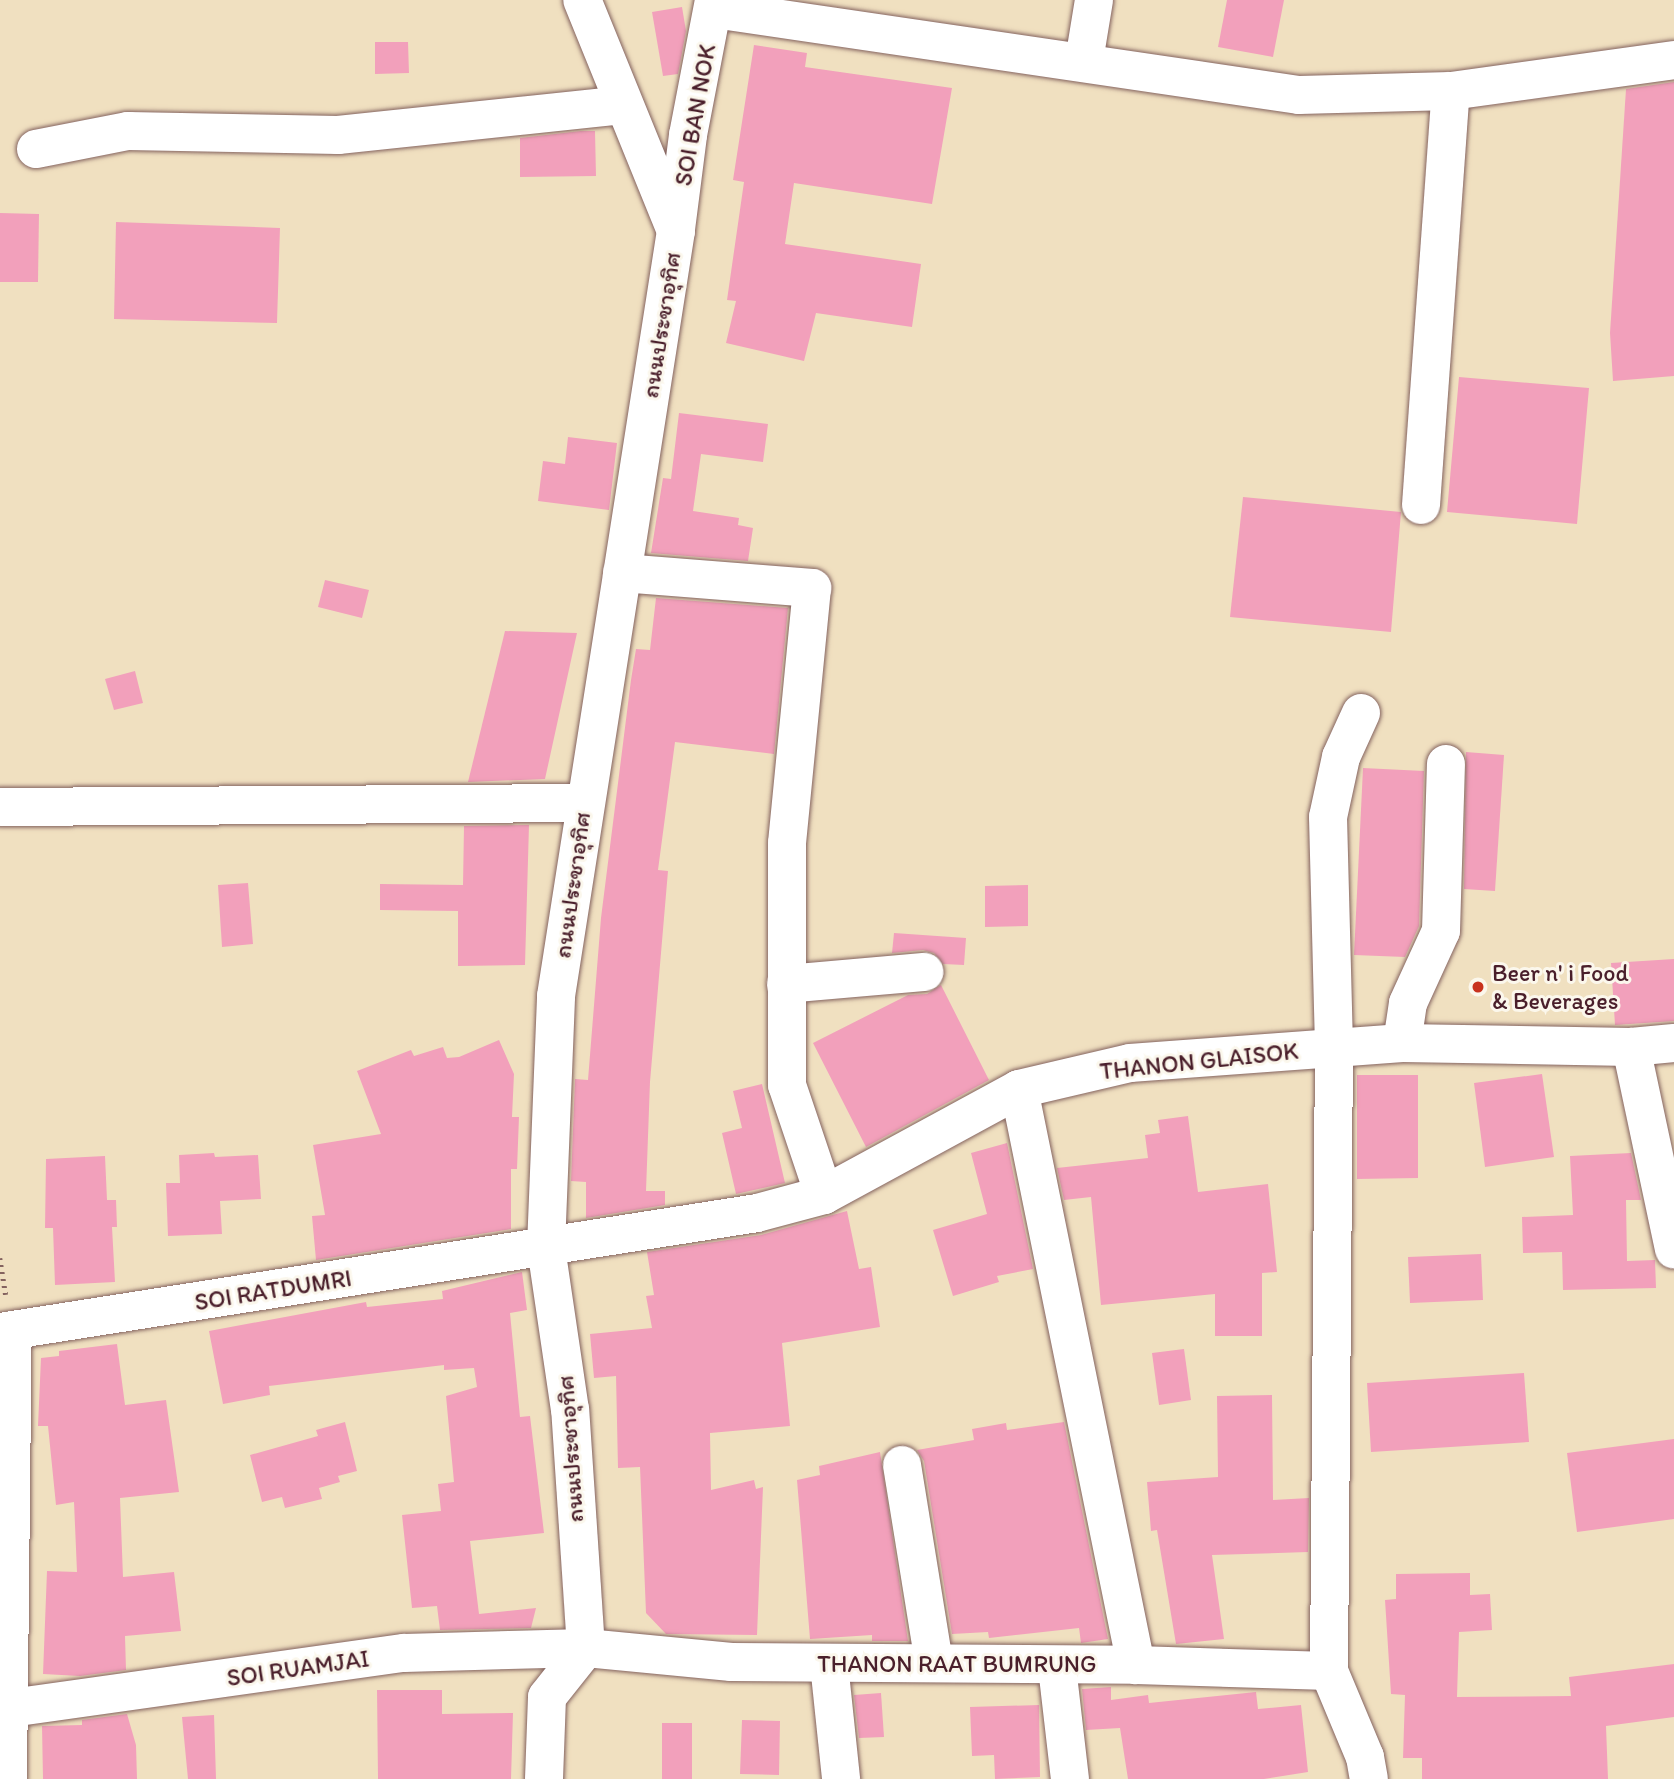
<!DOCTYPE html>
<html>
<head>
<meta charset="utf-8">
<style>
	body { margin:0 }
	#map { position:relative; width:1674px; height:1779px; overflow:hidden; background:#f0e0c0; font-family:Itim,"Playpen Sans Thai",sans-serif }
	div>[style] { position:absolute }
	.building>* { inset:0; background:#f2a0bb }
	.path>* { height:4.5px; margin-top:-2.25px; transform-origin:0; background:repeating-linear-gradient(90deg,#84635f 0 2px,transparent 0 7px) }
	.roads { filter:drop-shadow(0 0 2px #84635f) drop-shadow(0 0 2px #84635f) }
	.minor>* { height:38px; margin:-19px; padding:0 19px; transform-origin:19px; border-radius:19px; background:#fff }
	.dots>* { width:19px; height:19px; translate:-50% -50%; box-sizing:border-box; border:4px solid #fbf7ec; border-radius:50% }
	span { translate:-50% -50%; white-space:nowrap; text-align:center; line-height:1.15; -webkit-text-stroke:6px #fbf7ec; paint-order:stroke }
	.street-label { font-size:24px; color:#4a1f2b }
	.poi-label { font-size:24px; color:#4a1f2b }
	.left { translate:0 -50%; text-align:left }
</style>
</head>
<body>
<div id="map">
	<div class="building">
		<div style="clip-path:polygon(1227px 0,1284px 0,1273px 57px,1218px 47px)"></div>
		<div style="clip-path:polygon(682px 7px,686px 31px,678px 74px,663px 76px,652px 12px)"></div>
		<div style="clip-path:polygon(375px 42px,408px 42px,409px 73px,375px 74px)"></div>
		<div style="clip-path:polygon(754px 45px,807px 53px,805px 67px,952px 88px,932px 204px,794px 183px,785px 244px,921px 264px,912px 327px,816px 313px,804px 361px,726px 343px,736px 301px,727px 300px,744px 182px,733px 180px)"></div>
		<div style="clip-path:polygon(1674px 82px,1674px 376px,1613px 381px,1610px 333px,1626px 89px)"></div>
		<div style="clip-path:polygon(581px 131px,595px 131px,596px 176px,520px 177px,520px 138px)"></div>
		<div style="clip-path:polygon(0 213px,39px 214px,38px 282px,0 282px)"></div>
		<div style="clip-path:polygon(116px 222px,280px 228px,277px 323px,114px 319px)"></div>
		<div style="clip-path:polygon(1459px 377px,1589px 388px,1577px 524px,1447px 512px)"></div>
		<div style="clip-path:polygon(679px 413px,768px 424px,763px 462px,701px 454px,693px 511px,739px 518px,738px 525px,753px 528px,748px 561px,651px 553px,663px 478px,671px 479px)"></div>
		<div style="clip-path:polygon(568px 437px,617px 443px,609px 510px,538px 501px,543px 461px,565px 464px)"></div>
		<div style="clip-path:polygon(1243px 497px,1401px 512px,1391px 632px,1230px 617px)"></div>
		<div style="clip-path:polygon(325px 580px,369px 590px,362px 618px,318px 607px)"></div>
		<div style="clip-path:polygon(656px 598px,788px 608px,774px 754px,675px 742px,658px 870px,668px 871px,650px 1082px,646px 1191px,665px 1191px,665px 1205px,586px 1218px,586px 1182px,571px 1181px,575px 1079px,588px 1080px,601px 918px,631px 680px,636px 649px,650px 650px)"></div>
		<div style="clip-path:polygon(505px 631px,577px 633px,545px 779px,468px 782px)"></div>
		<div style="clip-path:polygon(135px 671px,143px 703px,114px 710px,105px 679px)"></div>
		<div style="clip-path:polygon(1466px 752px,1504px 755px,1495px 891px,1464px 889px)"></div>
		<div style="clip-path:polygon(1363px 768px,1424px 771px,1419px 926px,1405px 957px,1354px 955px)"></div>
		<div style="clip-path:polygon(529px 825px,525px 965px,458px 966px,458px 911px,380px 910px,380px 884px,463px 885px,464px 826px)"></div>
		<div style="clip-path:polygon(248px 883px,253px 944px,222px 947px,218px 885px)"></div>
		<div style="clip-path:polygon(1028px 885px,1028px 926px,985px 927px,985px 886px)"></div>
		<div style="clip-path:polygon(894px 933px,966px 938px,964px 965px,943px 964px,934px 953px,923px 950px,892px 953px)"></div>
		<div style="clip-path:polygon(1674px 959px,1674px 1021px,1615px 1025px,1611px 963px)"></div>
		<div style="clip-path:polygon(941px 985px,989px 1080px,866px 1147px,813px 1043px,908px 995px,927px 994px)"></div>
		<div style="clip-path:polygon(499px 1040px,514px 1074px,512px 1117px,519px 1117px,517px 1169px,511px 1169px,511px 1229px,316px 1260px,312px 1216px,325px 1215px,313px 1145px,381px 1134px,357px 1071px,411px 1050px,414px 1056px,443px 1047px,447px 1058px,459px 1057px)"></div>
		<div style="clip-path:polygon(1542px 1074px,1554px 1157px,1485px 1167px,1474px 1083px)"></div>
		<div style="clip-path:polygon(1357px 1075px,1418px 1075px,1418px 1178px,1357px 1179px)"></div>
		<div style="clip-path:polygon(762px 1084px,785px 1183px,736px 1194px,722px 1133px,742px 1128px,733px 1091px)"></div>
		<div style="clip-path:polygon(1188px 1116px,1198px 1192px,1268px 1184px,1277px 1272px,1262px 1273px,1262px 1336px,1215px 1336px,1215px 1294px,1101px 1305px,1091px 1197px,1064px 1200px,1057px 1168px,1148px 1158px,1145px 1135px,1160px 1133px,1158px 1120px)"></div>
		<div style="clip-path:polygon(1007px 1143px,1033px 1269px,997px 1276px,999px 1282px,953px 1296px,933px 1230px,987px 1214px,971px 1153px)"></div>
		<div style="clip-path:polygon(214px 1153px,215px 1157px,258px 1155px,261px 1199px,220px 1201px,222px 1234px,168px 1236px,166px 1183px,180px 1183px,179px 1155px)"></div>
		<div style="clip-path:polygon(1631px 1153px,1641px 1200px,1626px 1200px,1627px 1261px,1655px 1260px,1656px 1288px,1563px 1290px,1562px 1252px,1523px 1253px,1522px 1217px,1573px 1215px,1570px 1156px)"></div>
		<div style="clip-path:polygon(105px 1156px,107px 1200px,116px 1200px,117px 1227px,112px 1227px,115px 1282px,55px 1285px,53px 1228px,45px 1228px,46px 1159px)"></div>
		<div style="clip-path:polygon(847px 1211px,859px 1269px,871px 1267px,880px 1327px,782px 1343px,790px 1426px,710px 1433px,711px 1490px,754px 1480px,756px 1489px,763px 1487px,757px 1635px,666px 1634px,646px 1613px,640px 1467px,618px 1468px,616px 1376px,594px 1378px,590px 1334px,652px 1328px,646px 1296px,654px 1295px,647px 1252px,761px 1235px)"></div>
		<div style="clip-path:polygon(1481px 1254px,1483px 1300px,1410px 1303px,1408px 1257px)"></div>
		<div style="clip-path:polygon(522px 1272px,527px 1310px,510px 1313px,520px 1417px,530px 1416px,544px 1533px,470px 1541px,479px 1614px,536px 1608px,531px 1628px,440px 1630px,437px 1606px,412px 1608px,402px 1515px,441px 1511px,438px 1484px,454px 1482px,446px 1396px,477px 1387px,474px 1368px,444px 1370px,444px 1365px,269px 1386px,270px 1395px,223px 1404px,209px 1331px,366px 1302px,367px 1307px,443px 1299px,442px 1291px)"></div>
		<div style="clip-path:polygon(117px 1344px,125px 1405px,166px 1400px,179px 1492px,120px 1498px,123px 1577px,174px 1572px,181px 1631px,125px 1636px,126px 1670px,80px 1676px,43px 1674px,47px 1571px,77px 1572px,74px 1502px,56px 1505px,48px 1426px,38px 1426px,41px 1358px,59px 1356px,59px 1351px)"></div>
		<div style="clip-path:polygon(1184px 1349px,1191px 1400px,1159px 1405px,1152px 1353px)"></div>
		<div style="clip-path:polygon(1524px 1373px,1529px 1442px,1371px 1452px,1367px 1383px)"></div>
		<div style="clip-path:polygon(1272px 1395px,1273px 1500px,1309px 1498px,1308px 1552px,1212px 1555px,1224px 1639px,1176px 1644px,1157px 1530px,1151px 1531px,1147px 1482px,1218px 1477px,1217px 1396px)"></div>
		<div style="clip-path:polygon(345px 1422px,357px 1471px,338px 1476px,340px 1482px,319px 1488px,322px 1499px,285px 1508px,282px 1497px,262px 1502px,250px 1455px,318px 1436px,316px 1430px)"></div>
		<div style="clip-path:polygon(1064px 1422px,1108px 1639px,1081px 1643px,1079px 1628px,989px 1638px,988px 1632px,952px 1634px,924px 1461px,917px 1450px,974px 1440px,972px 1429px,1006px 1423px,1007px 1430px)"></div>
		<div style="clip-path:polygon(1674px 1439px,1674px 1519px,1577px 1532px,1567px 1453px)"></div>
		<div style="clip-path:polygon(880px 1452px,908px 1641px,872px 1641px,872px 1635px,810px 1639px,797px 1480px,820px 1475px,819px 1466px)"></div>
		<div style="clip-path:polygon(1470px 1573px,1470px 1595px,1490px 1594px,1492px 1630px,1459px 1632px,1457px 1697px,1571px 1696px,1569px 1677px,1674px 1664px,1674px 1717px,1606px 1726px,1608px 1779px,1422px 1779px,1422px 1758px,1403px 1758px,1405px 1695px,1391px 1694px,1385px 1600px,1396px 1599px,1396px 1574px)"></div>
		<div style="clip-path:polygon(1111px 1687px,1111px 1700px,1148px 1695px,1149px 1703px,1256px 1692px,1258px 1709px,1301px 1705px,1308px 1772px,1264px 1779px,1128px 1779px,1120px 1728px,1086px 1730px,1082px 1689px)"></div>
		<div style="clip-path:polygon(377px 1690px,442px 1690px,442px 1714px,513px 1713px,511px 1779px,378px 1779px)"></div>
		<div style="clip-path:polygon(881px 1693px,884px 1737px,859px 1738px,854px 1695px)"></div>
		<div style="clip-path:polygon(1039px 1705px,1040px 1777px,995px 1779px,994px 1755px,972px 1756px,970px 1707px)"></div>
		<div style="clip-path:polygon(127px 1714px,136px 1745px,137px 1779px,43px 1779px,42px 1726px,82px 1725px,82px 1720px)"></div>
		<div style="clip-path:polygon(214px 1715px,216px 1779px,188px 1779px,182px 1717px)"></div>
		<div style="clip-path:polygon(742px 1720px,780px 1721px,779px 1775px,740px 1774px)"></div>
		<div style="clip-path:polygon(662px 1723px,692px 1723px,692px 1779px,662px 1779px)"></div>
	</div>
	<div class="path">
		<div style="left:0;top:1258px;width:37px;rotate:81deg"></div>
	</div>
	<div class="roads">
		<div class="minor">
			<div style="left:714px;top:9px;width:591px;rotate:8.36deg"></div>
			<div style="left:1299px;top:95px;width:152px;rotate:-1.5deg"></div>
			<div style="left:1451px;top:91px;width:225px;rotate:-7.9deg"></div>
			<div style="left:1084px;top:61px;width:62px;rotate:-80.7deg"></div>
			<div style="left:36px;top:149px;width:94px;rotate:-11.1deg"></div>
			<div style="left:128px;top:131px;width:210px;rotate:1.1deg"></div>
			<div style="left:338px;top:135px;width:286px;rotate:-6deg"></div>
			<div style="left:676px;top:229px;width:95px;rotate:-82.7deg"></div>
			<div style="left:688px;top:135px;width:137px;rotate:-79.1deg"></div>
			<div style="left:1421px;top:505px;width:415px;rotate:-85.9deg"></div>
			<div style="left:622px;top:573px;width:191px;rotate:4.5deg"></div>
			<div style="left:812px;top:588px;width:256px;rotate:95.6deg"></div>
			<div style="left:787px;top:843px;width:242px;rotate:90deg"></div>
			<div style="left:787px;top:1085px;width:116px;rotate:71.4deg"></div>
			<div style="left:1361px;top:713px;width:48px;rotate:114.4deg"></div>
			<div style="left:1341px;top:757px;width:61px;rotate:102.2deg"></div>
			<div style="left:1328px;top:817px;width:230px;rotate:88.5deg"></div>
			<div style="left:1334px;top:1047px;width:624px;rotate:90.46deg"></div>
			<div style="left:1329px;top:1671px;width:93px;rotate:67.3deg"></div>
			<div style="left:1365px;top:1757px;width:22px;rotate:80deg"></div>
			<div style="left:0;top:807px;width:583px;rotate:-0.39deg"></div>
			<div style="left:786px;top:984px;width:139px;rotate:-5deg"></div>
			<div style="left:1402px;top:1043px;width:40px;rotate:-81.5deg"></div>
			<div style="left:1408px;top:1003px;width:79px;rotate:-65.4deg"></div>
			<div style="left:1441px;top:931px;width:167px;rotate:-88.3deg"></div>
			<div style="left:1631px;top:1047px;width:207px;rotate:78deg"></div>
			<div style="left:1019px;top:1089px;width:588px;rotate:78.52deg"></div>
			<div style="left:0;top:1332px;width:766px;rotate:-8.93deg"></div>
			<div style="left:757px;top:1213px;width:69px;rotate:-15deg"></div>
			<div style="left:824px;top:1195px;width:222px;rotate:-28.5deg"></div>
			<div style="left:1019px;top:1089px;width:114px;rotate:-13.2deg"></div>
			<div style="left:1130px;top:1063px;width:273px;rotate:-4.2deg"></div>
			<div style="left:1402px;top:1043px;width:229px;rotate:1deg"></div>
			<div style="left:1631px;top:1047px;width:43px;rotate:-5.3deg"></div>
			<div style="left:902px;top:1465px;width:200px;rotate:80.8deg"></div>
			<div style="left:829px;top:1664px;width:116px;rotate:84deg"></div>
			<div style="left:1057px;top:1667px;width:113px;rotate:83.4deg"></div>
			<div style="left:11px;top:1708px;width:397px;rotate:-8deg"></div>
			<div style="left:404px;top:1653px;width:182px;rotate:-1.6deg"></div>
			<div style="left:586px;top:1648px;width:146px;rotate:5.5deg"></div>
			<div style="left:731px;top:1662px;width:405px;rotate:0.4deg"></div>
			<div style="left:1136px;top:1665px;width:193px;rotate:1.8deg"></div>
			<div style="left:8px;top:1779px;width:449px;rotate:-89.4deg"></div>
			<div style="left:544px;top:1779px;width:82px;rotate:-87.9deg"></div>
			<div style="left:547px;top:1697px;width:63px;rotate:-51.5deg"></div>
			<div style="left:586px;top:1648px;width:239px;rotate:-93.8deg"></div>
			<div style="left:570px;top:1410px;width:165px;rotate:-98.4deg"></div>
			<div style="left:546px;top:1247px;width:251px;rotate:-87.7deg"></div>
			<div style="left:556px;top:996px;width:774px;rotate:-81.09deg"></div>
			<div style="left:676px;top:231px;width:249px;rotate:-112.1deg"></div>
		</div>
	</div>
	<div class="dots">
		<div style="left:1478px;top:987px;background:#c8321e"></div>
	</div>
	<div class="street-label">
		<span style="left:695px;top:115px;rotate:-80deg">SOI BAN NOK</span>
		<span style="left:661px;top:325px;rotate:-81deg">ถนนประชาอุทิศ</span>
		<span style="left:572px;top:885px;rotate:-82deg">ถนนประชาอุทิศ</span>
		<span style="left:1199px;top:1061px;rotate:-6deg">THANON GLAISOK</span>
		<span style="left:273px;top:1290px;rotate:-9deg">SOI RATDUMRI</span>
		<span style="left:570px;top:1449px;rotate:-94deg">ถนนประชาอุทิศ</span>
		<span style="left:957px;top:1664px">THANON RAAT BUMRUNG</span>
		<span style="left:298px;top:1668px;rotate:-8deg">SOI RUAMJAI</span>
	</div>
	<div class="poi-label">
		<span class="left" style="left:1492px;top:987px">Beer n' i Food<br>&amp; Beverages</span>
	</div>
</div>
</body>
</html>
